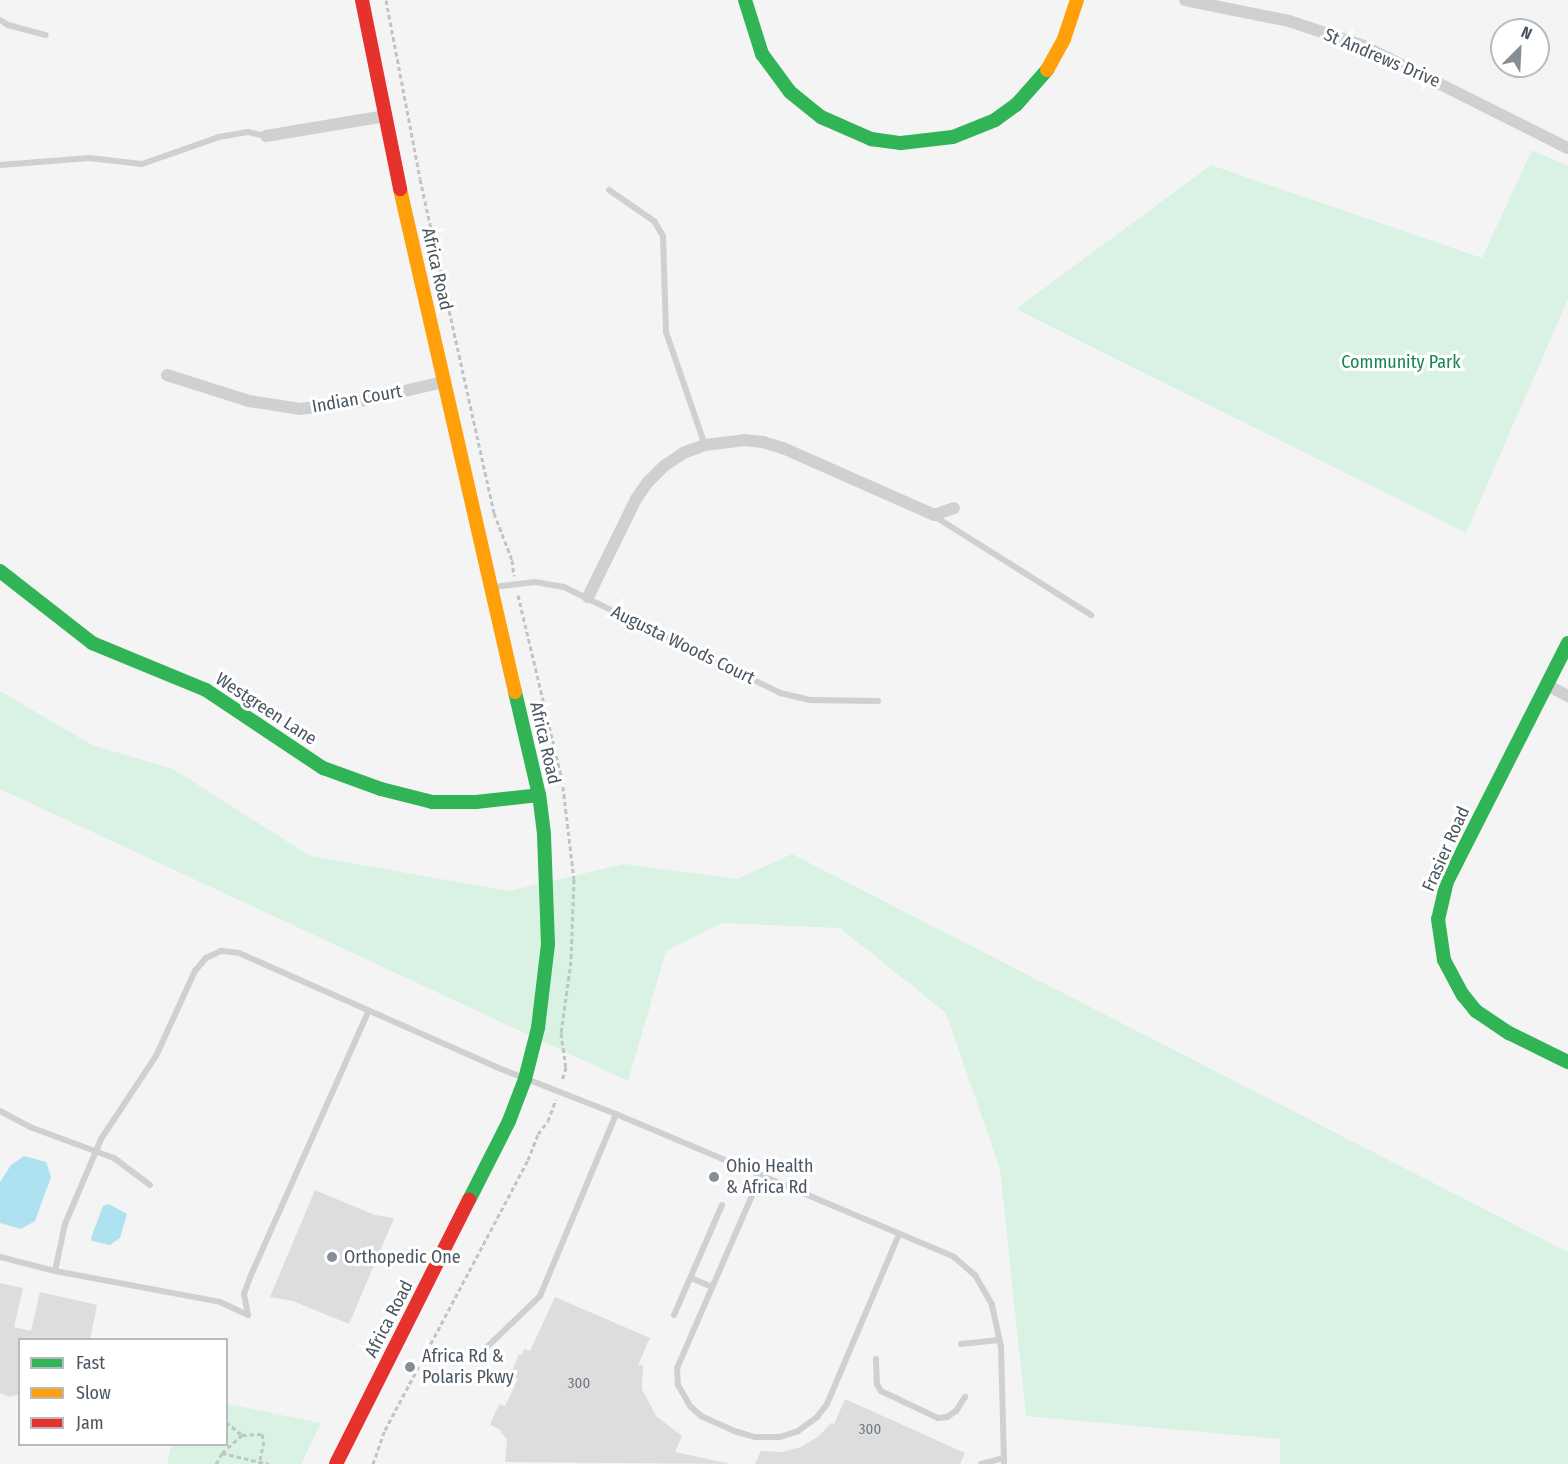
<!DOCTYPE html>
<html>
<head>
<meta charset="utf-8">
<style>
	body { margin:0 }
	#map { position:relative; width:1568px; height:1464px; overflow:hidden; background:#f4f4f4; font-family:"Fira Sans Condensed",sans-serif }
	div>[style] { position:absolute }
	.green>* { inset:0; background:#d9f2e3 }
	.water>* { inset:0; background:#aee2f0 }
	.building>* { inset:0; background:#ddddde }
	.path>* { height:3px; margin-top:-1.5px; transform-origin:0; background:repeating-linear-gradient(90deg,#bcc7c4 0 4.5px,transparent 0 7.5px) }
	.lane>* { height:6px; margin:-3px; padding:0 3px; transform-origin:3px; border-radius:3px; background:#ced0d2 }
	.street>* { height:12px; margin:-6px; padding:0 6px; transform-origin:6px; border-radius:6px; background:#ced0d2 }
	.fast>* { height:14px; margin:-7px; padding:0 7px; transform-origin:7px; border-radius:7px; background:#30b455 }
	.slow>* { height:14px; margin:-7px; padding:0 7px; transform-origin:7px; border-radius:7px; background:#ff9f0a }
	.jam>* { height:14px; margin:-7px; padding:0 7px; transform-origin:7px; border-radius:7px; background:#e5322d }
	.dots>* { width:16px; height:16px; translate:-50% -50%; box-sizing:border-box; border:3px solid #fff; border-radius:50% }
	span { translate:-50% -50%; white-space:nowrap; text-align:center; line-height:1.15; -webkit-text-stroke:6px #fff; paint-order:stroke }
	.number-label { font-size:15px; color:#707881 }
	.number-label span { -webkit-text-stroke-width:0 }
	.street-label { font-size:18px; color:#4a5661 }
	.park-label { font-size:18px; color:#17864f }
	.poi-label { font-size:18px; color:#4a5661 }
	.left { translate:0 -50%; text-align:left }
	.legend { position:absolute; left:18px; top:1338px; width:210px; height:108px; box-sizing:border-box; background:#fff; border:2px solid #b7bbc0; margin:0; padding:8px 10px; list-style:none; font-size:18px; color:#4a5661 }
	.legend li { display:flex; align-items:center; gap:12px; height:30px }
	.legend b { width:30px; border:2px solid #b7bbc0 }
	.north { position:absolute; left:1490px; top:18px; width:60px; height:60px; box-sizing:border-box; background:#fff; border:2px solid #b7bbc0; border-radius:50%; rotate:24deg; font-size:16px; font-weight:700; line-height:24px; text-align:center; color:#4a5661 }
	.north::after { content:''; display:block; margin:auto; width:21px; height:27px; background:#868d94; clip-path:polygon(50% 0,100% 100%,50% 72%,0 100%) }
</style>
</head>
<body>
<div id="map">
	<div class="green">
		<div style="clip-path:polygon(1532px 150px,1568px 166px,1568px 299px,1466px 533px,1016px 309px,1211px 165px,1482px 258px)"></div>
		<div style="clip-path:polygon(0 691px,92px 745px,173px 769px,310px 856px,509px 891px,624px 864px,737px 879px,792px 854px,1568px 1252px,1568px 1464px,1280px 1464px,1280px 1439px,1026px 1416px,1000px 1169px,946px 1013px,840px 928px,722px 923px,666px 951px,628px 1081px,0 789px)"></div>
		<div style="clip-path:polygon(227px 1404px,321px 1423px,301px 1464px,167px 1464px,171px 1445px,226px 1444px)"></div>
	</div>
	<div class="water">
		<div style="clip-path:polygon(24px 1156px,46px 1162px,51px 1177px,35px 1221px,21px 1229px,0 1223px,0 1182px,11px 1165px)"></div>
		<div style="clip-path:polygon(109px 1204px,127px 1214px,120px 1238px,110px 1245px,92px 1241px,91px 1238px,103px 1206px)"></div>
	</div>
	<div class="building">
		<div style="clip-path:polygon(315px 1190px,375px 1215px,394px 1218px,349px 1324px,293px 1301px,270px 1297px)"></div>
		<div style="clip-path:polygon(0 1283px,23px 1288px,14px 1327px,31px 1331px,40px 1292px,97px 1305px,90px 1340px,20px 1340px,20px 1394px,10px 1397px,0 1393px)"></div>
		<div style="clip-path:polygon(555px 1297px,650px 1338px,638px 1365px,643px 1365px,642px 1389px,656px 1416px,682px 1436px,675px 1452px,731px 1464px,505px 1462px,507px 1440px,499px 1429px,490px 1425px,499px 1404px,505px 1406px,518px 1379px,510px 1376px,519px 1354px,522px 1355px,524px 1349px,530px 1351px)"></div>
		<div style="clip-path:polygon(845px 1399px,965px 1453px,960px 1464px,755px 1464px,761px 1451px,782px 1452px,801px 1447px,819px 1436px,831px 1423px,834px 1424px)"></div>
	</div>
	<div class="path">
		<div style="left:386px;top:0;width:182px;rotate:79.2deg"></div>
		<div style="left:420px;top:179px;width:342px;rotate:77.5deg"></div>
		<div style="left:494px;top:513px;width:50px;rotate:69deg"></div>
		<div style="left:512px;top:560px;width:16px;rotate:83deg"></div>
		<div style="left:518px;top:595px;width:189px;rotate:76.6deg"></div>
		<div style="left:562px;top:779px;width:101px;rotate:83.2deg"></div>
		<div style="left:574px;top:879px;width:82px;rotate:92.1deg"></div>
		<div style="left:571px;top:961px;width:73px;rotate:97.9deg"></div>
		<div style="left:561px;top:1033px;width:34px;rotate:82deg"></div>
		<div style="left:566px;top:1067px;width:15px;rotate:106deg"></div>
		<div style="left:226px;top:1422px;width:21px;rotate:39deg"></div>
		<div style="left:242px;top:1435px;width:20px;rotate:-3deg"></div>
		<div style="left:262px;top:1434px;width:7px;rotate:74deg"></div>
		<div style="left:264px;top:1441px;width:19px;rotate:102deg"></div>
		<div style="left:222px;top:1453px;width:27px;rotate:-42deg"></div>
		<div style="left:216px;top:1464px;width:13px;rotate:-61deg"></div>
		<div style="left:222px;top:1453px;width:48px;rotate:13.2deg"></div>
		<div style="left:373px;top:1464px;width:36px;rotate:-71deg"></div>
		<div style="left:385px;top:1430px;width:306px;rotate:-62.1deg"></div>
		<div style="left:528px;top:1160px;width:28px;rotate:-69deg"></div>
		<div style="left:538px;top:1134px;width:16px;rotate:-52deg"></div>
		<div style="left:548px;top:1121px;width:23px;rotate:-70deg"></div>
	</div>
	<div class="lane">
		<div style="left:0;top:20px;width:9px;rotate:32deg"></div>
		<div style="left:8px;top:25px;width:39px;rotate:15deg"></div>
		<div style="left:0;top:165px;width:89px;rotate:-4.5deg"></div>
		<div style="left:89px;top:158px;width:53px;rotate:6.5deg"></div>
		<div style="left:142px;top:164px;width:82px;rotate:-19.3deg"></div>
		<div style="left:219px;top:137px;width:29px;rotate:-10deg"></div>
		<div style="left:248px;top:132px;width:18px;rotate:13deg"></div>
		<div style="left:609px;top:190px;width:55px;rotate:34.6deg"></div>
		<div style="left:654px;top:221px;width:17px;rotate:59deg"></div>
		<div style="left:663px;top:236px;width:96px;rotate:88.2deg"></div>
		<div style="left:666px;top:332px;width:120px;rotate:71deg"></div>
		<div style="left:934px;top:516px;width:186px;rotate:32.2deg"></div>
		<div style="left:494px;top:587px;width:41px;rotate:-7deg"></div>
		<div style="left:535px;top:582px;width:29px;rotate:10deg"></div>
		<div style="left:564px;top:587px;width:241px;rotate:26.1deg"></div>
		<div style="left:780px;top:693px;width:31px;rotate:13deg"></div>
		<div style="left:810px;top:700px;width:68px;rotate:0.8deg"></div>
		<div style="left:0;top:1111px;width:34px;rotate:28deg"></div>
		<div style="left:30px;top:1127px;width:90px;rotate:20.3deg"></div>
		<div style="left:114px;top:1158px;width:45px;rotate:36.9deg"></div>
		<div style="left:761px;top:1175px;width:210px;rotate:113.5deg"></div>
		<div style="left:677px;top:1368px;width:17px;rotate:87deg"></div>
		<div style="left:678px;top:1385px;width:24px;rotate:60deg"></div>
		<div style="left:690px;top:1406px;width:15px;rotate:42deg"></div>
		<div style="left:701px;top:1416px;width:36px;rotate:24deg"></div>
		<div style="left:734px;top:1431px;width:22px;rotate:16deg"></div>
		<div style="left:755px;top:1437px;width:25px"></div>
		<div style="left:780px;top:1437px;width:19px;rotate:-18deg"></div>
		<div style="left:798px;top:1431px;width:24px;rotate:-36deg"></div>
		<div style="left:817px;top:1417px;width:16px;rotate:-52deg"></div>
		<div style="left:827px;top:1404px;width:185px;rotate:-67deg"></div>
		<div style="left:0;top:1257px;width:57px;rotate:14.3deg"></div>
		<div style="left:55px;top:1271px;width:168px;rotate:10.6deg"></div>
		<div style="left:220px;top:1302px;width:31px;rotate:25deg"></div>
		<div style="left:55px;top:1271px;width:48px;rotate:-78deg"></div>
		<div style="left:65px;top:1224px;width:92px;rotate:-67deg"></div>
		<div style="left:101px;top:1139px;width:100px;rotate:-56.5deg"></div>
		<div style="left:156px;top:1056px;width:94px;rotate:-65.4deg"></div>
		<div style="left:195px;top:971px;width:17px;rotate:-50deg"></div>
		<div style="left:206px;top:958px;width:17px;rotate:-25deg"></div>
		<div style="left:221px;top:951px;width:18px;rotate:6deg"></div>
		<div style="left:239px;top:953px;width:281px;rotate:23.9deg"></div>
		<div style="left:496px;top:1067px;width:129px;rotate:21.4deg"></div>
		<div style="left:616px;top:1114px;width:367px;rotate:22.9deg"></div>
		<div style="left:954px;top:1257px;width:28px;rotate:41deg"></div>
		<div style="left:975px;top:1275px;width:34px;rotate:60deg"></div>
		<div style="left:992px;top:1305px;width:43px;rotate:77.9deg"></div>
		<div style="left:1001px;top:1347px;width:117px;rotate:88.5deg"></div>
		<div style="left:691px;top:1278px;width:23px;rotate:23deg"></div>
		<div style="left:248px;top:1315px;width:21px;rotate:-101deg"></div>
		<div style="left:244px;top:1294px;width:20px;rotate:-70deg"></div>
		<div style="left:251px;top:1275px;width:288px;rotate:-66deg"></div>
		<div style="left:674px;top:1315px;width:120px;rotate:-66.4deg"></div>
		<div style="left:961px;top:1344px;width:38px;rotate:-6deg"></div>
		<div style="left:486px;top:1348px;width:75px;rotate:-43.9deg"></div>
		<div style="left:540px;top:1296px;width:197px;rotate:-67.3deg"></div>
		<div style="left:876px;top:1359px;width:25px;rotate:88deg"></div>
		<div style="left:877px;top:1384px;width:8px;rotate:60deg"></div>
		<div style="left:881px;top:1391px;width:63px;rotate:25.3deg"></div>
		<div style="left:938px;top:1418px;width:9px;rotate:-6deg"></div>
		<div style="left:947px;top:1417px;width:11px;rotate:-34deg"></div>
		<div style="left:956px;top:1411px;width:17px;rotate:-57deg"></div>
		<div style="left:981px;top:1464px;width:24px;rotate:-15deg"></div>
	</div>
	<div class="street">
		<div style="left:1185px;top:0;width:106px;rotate:11.4deg"></div>
		<div style="left:1289px;top:21px;width:79px;rotate:18.4deg"></div>
		<div style="left:1364px;top:46px;width:228px;rotate:26.6deg"></div>
		<div style="left:266px;top:136px;width:121px;rotate:-9.5deg"></div>
		<div style="left:167px;top:375px;width:86px;rotate:17.6deg"></div>
		<div style="left:249px;top:401px;width:52px;rotate:8.9deg"></div>
		<div style="left:300px;top:409px;width:57px;rotate:-7deg"></div>
		<div style="left:357px;top:402px;width:88px;rotate:-13.1deg"></div>
		<div style="left:588px;top:597px;width:109px;rotate:-63.9deg"></div>
		<div style="left:636px;top:499px;width:21px;rotate:-55deg"></div>
		<div style="left:648px;top:482px;width:23px;rotate:-45deg"></div>
		<div style="left:664px;top:466px;width:23px;rotate:-34deg"></div>
		<div style="left:683px;top:453px;width:23px;rotate:-20deg"></div>
		<div style="left:705px;top:445px;width:38px;rotate:-7deg"></div>
		<div style="left:743px;top:440px;width:20px;rotate:6deg"></div>
		<div style="left:763px;top:442px;width:21px;rotate:17deg"></div>
		<div style="left:783px;top:448px;width:165px;rotate:23.9deg"></div>
		<div style="left:934px;top:515px;width:21px;rotate:-19deg"></div>
		<div style="left:1547px;top:685px;width:24px;rotate:28deg"></div>
	</div>
	<div class="fast">
		<div style="left:745px;top:0;width:57px;rotate:72.5deg"></div>
		<div style="left:762px;top:54px;width:47px;rotate:53.6deg"></div>
		<div style="left:790px;top:92px;width:40px;rotate:39deg"></div>
		<div style="left:821px;top:117px;width:55px;rotate:23.7deg"></div>
		<div style="left:871px;top:139px;width:30px;rotate:8deg"></div>
		<div style="left:901px;top:143px;width:52px;rotate:-6.6deg"></div>
		<div style="left:953px;top:137px;width:45px;rotate:-22deg"></div>
		<div style="left:995px;top:120px;width:26px;rotate:-36deg"></div>
		<div style="left:1016px;top:105px;width:47px;rotate:-48.5deg"></div>
		<div style="left:0;top:571px;width:117px;rotate:38deg"></div>
		<div style="left:92px;top:643px;width:123px;rotate:22.4deg"></div>
		<div style="left:206px;top:690px;width:141px;rotate:33.7deg"></div>
		<div style="left:323px;top:768px;width:62px;rotate:19.9deg"></div>
		<div style="left:381px;top:789px;width:53px;rotate:14.3deg"></div>
		<div style="left:432px;top:802px;width:44px"></div>
		<div style="left:476px;top:802px;width:63px;rotate:-6.3deg"></div>
		<div style="left:1568px;top:643px;width:267px;rotate:116.9deg"></div>
		<div style="left:1447px;top:881px;width:39px;rotate:103deg"></div>
		<div style="left:1438px;top:919px;width:41px;rotate:81.7deg"></div>
		<div style="left:1444px;top:960px;width:40px;rotate:62deg"></div>
		<div style="left:1463px;top:995px;width:21px;rotate:51deg"></div>
		<div style="left:1476px;top:1011px;width:40px;rotate:34deg"></div>
		<div style="left:1509px;top:1033px;width:66px;rotate:26.2deg"></div>
		<div style="left:469px;top:1200px;width:89px;rotate:-63.1deg"></div>
		<div style="left:509px;top:1121px;width:45px;rotate:-69.1deg"></div>
		<div style="left:525px;top:1079px;width:53px;rotate:-75.7deg"></div>
		<div style="left:538px;top:1028px;width:85px;rotate:-83.2deg"></div>
		<div style="left:548px;top:944px;width:110px;rotate:-92.1deg"></div>
		<div style="left:544px;top:834px;width:39px;rotate:-97deg"></div>
		<div style="left:539px;top:795px;width:106px;rotate:-103.1deg"></div>
	</div>
	<div class="slow">
		<div style="left:1047px;top:70px;width:35px;rotate:-61deg"></div>
		<div style="left:1064px;top:39px;width:41px;rotate:-71.6deg"></div>
		<div style="left:400px;top:189px;width:516px;rotate:77.12deg"></div>
	</div>
	<div class="jam">
		<div style="left:362px;top:0;width:193px;rotate:78.6deg"></div>
		<div style="left:336px;top:1464px;width:296px;rotate:-63.3deg"></div>
	</div>
	<div class="dots">
		<div style="left:714px;top:1177px;background:#868d94"></div>
		<div style="left:332px;top:1257px;background:#868d94"></div>
		<div style="left:410px;top:1367px;background:#868d94"></div>
	</div>
	<div class="number-label">
		<span style="left:579px;top:1384px">300</span>
		<span style="left:870px;top:1430px">300</span>
	</div>
	<div class="street-label">
		<span style="left:1382px;top:58px;rotate:23deg">St Andrews Drive</span>
		<span style="left:437px;top:269px;rotate:77deg">Africa Road</span>
		<span style="left:357px;top:399px;rotate:-10deg">Indian Court</span>
		<span style="left:683px;top:645px;rotate:26deg">Augusta Woods Court</span>
		<span style="left:266px;top:709px;rotate:33deg">Westgreen Lane</span>
		<span style="left:545px;top:743px;rotate:77deg">Africa Road</span>
		<span style="left:1446px;top:849px;rotate:-66deg">Frasier Road</span>
		<span style="left:389px;top:1319px;rotate:-63deg">Africa Road</span>
	</div>
	<div class="park-label">
		<span style="left:1401px;top:362px">Community Park</span>
	</div>
	<div class="poi-label">
		<span class="left" style="left:726px;top:1177px">Ohio Health<br>&amp; Africa Rd</span>
		<span class="left" style="left:344px;top:1257px">Orthopedic One</span>
		<span class="left" style="left:422px;top:1367px">Africa Rd &amp;<br>Polaris Pkwy</span>
	</div>
	<ul class="legend">
	<li><b style="height:8px;background:#30b455"></b>Fast</li>
	<li><b style="height:8px;background:#ff9f0a"></b>Slow</li>
	<li><b style="height:8px;background:#e5322d"></b>Jam</li>
	</ul>
	<div class="north">N</div>
</div>
</body>
</html>
